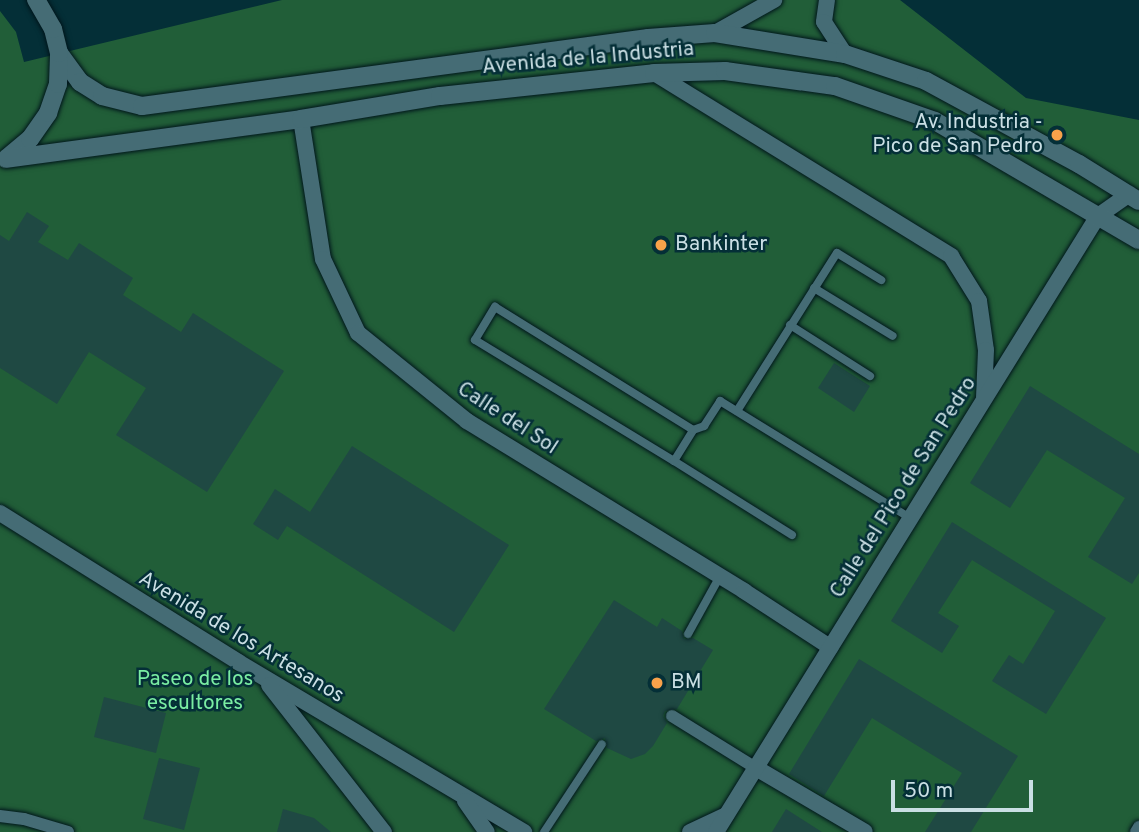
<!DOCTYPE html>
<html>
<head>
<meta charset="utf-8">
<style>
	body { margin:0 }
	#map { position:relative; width:1139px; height:832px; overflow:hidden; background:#042f37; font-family:Overpass,sans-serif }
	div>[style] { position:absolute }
	.green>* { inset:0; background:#215e38 }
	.building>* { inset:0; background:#1f4943 }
	.roads { filter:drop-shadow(0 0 2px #00161c) drop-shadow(0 0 2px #00161c) }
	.service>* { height:8px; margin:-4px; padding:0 4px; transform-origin:4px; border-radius:4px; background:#456c75 }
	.pedestrian>* { height:12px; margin:-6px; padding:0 6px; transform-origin:6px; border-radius:6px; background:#456c75 }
	.minor>* { height:16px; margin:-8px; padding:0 8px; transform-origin:8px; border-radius:8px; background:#456c75 }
	.tertiary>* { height:18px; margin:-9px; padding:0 9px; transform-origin:9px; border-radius:9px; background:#456c75 }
	.dots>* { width:19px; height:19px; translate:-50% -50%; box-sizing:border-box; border:4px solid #042f37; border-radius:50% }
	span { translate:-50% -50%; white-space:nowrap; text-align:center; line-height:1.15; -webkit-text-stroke:5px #042f37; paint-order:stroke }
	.street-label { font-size:21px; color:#cadfe4 }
	.poi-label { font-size:21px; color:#cadfe4 }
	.right { translate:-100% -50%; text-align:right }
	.left { translate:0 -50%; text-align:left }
	.park-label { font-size:21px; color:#7aeda2 }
	.scale { position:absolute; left:891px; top:780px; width:142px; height:32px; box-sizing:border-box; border:4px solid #cadfe4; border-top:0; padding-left:9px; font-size:21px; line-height:24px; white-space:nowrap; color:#cadfe4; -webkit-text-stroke:5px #042f37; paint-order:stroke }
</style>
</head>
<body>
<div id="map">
	<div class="green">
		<div style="clip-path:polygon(282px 0,900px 0,1026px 98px,1139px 120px,1139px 832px,0 832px,0 11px,16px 32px,24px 62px)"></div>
	</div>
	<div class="building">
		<div style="clip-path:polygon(27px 212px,49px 226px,38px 242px,68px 260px,79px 243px,133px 278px,123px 295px,181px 332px,193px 313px,284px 371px,207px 492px,116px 435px,146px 388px,89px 352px,57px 404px,0 368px,0 235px,9px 241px)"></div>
		<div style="clip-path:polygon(834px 363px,870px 386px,854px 412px,818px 388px)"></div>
		<div style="clip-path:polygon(1030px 386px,1139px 454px,1139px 573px,1132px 584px,1088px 557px,1125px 498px,1047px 450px,1010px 508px,970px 483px)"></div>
		<div style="clip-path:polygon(352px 446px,509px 545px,454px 632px,287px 526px,278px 540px,253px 524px,275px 489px,310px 512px)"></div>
		<div style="clip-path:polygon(952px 522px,1106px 618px,1046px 714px,992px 681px,1009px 655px,1023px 664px,1055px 611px,972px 560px,938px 613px,959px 626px,942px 653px,891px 621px)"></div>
		<div style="clip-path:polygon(614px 600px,657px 627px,662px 618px,682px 631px,684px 639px,693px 638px,713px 650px,677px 709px,665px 711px,663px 716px,667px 723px,653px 746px,645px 754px,631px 759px,607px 748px,605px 738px,596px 741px,544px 709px)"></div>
		<div style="clip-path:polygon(859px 659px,1018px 756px,971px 832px,925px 832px,962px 773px,872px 718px,824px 796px,789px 774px)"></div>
		<div style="clip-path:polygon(104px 697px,166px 713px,156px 753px,94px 737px)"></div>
		<div style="clip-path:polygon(159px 758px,200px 768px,184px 830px,143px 819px)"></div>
		<div style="clip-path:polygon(283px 809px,314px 818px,331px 832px,277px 832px)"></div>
		<div style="clip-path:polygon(786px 809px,822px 832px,772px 832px)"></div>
	</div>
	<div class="roads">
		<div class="service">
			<div style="left:814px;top:288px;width:92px;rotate:31.3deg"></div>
			<div style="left:790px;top:325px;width:95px;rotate:32.5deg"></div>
			<div style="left:737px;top:411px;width:187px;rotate:-57.7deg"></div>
			<div style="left:837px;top:253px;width:52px;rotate:31.5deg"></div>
			<div style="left:674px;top:461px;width:233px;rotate:-148.7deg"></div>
			<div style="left:475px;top:340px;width:39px;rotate:-59deg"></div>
			<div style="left:495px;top:307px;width:233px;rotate:31.8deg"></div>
			<div style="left:792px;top:535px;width:139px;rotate:-147.9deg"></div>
			<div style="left:674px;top:461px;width:36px;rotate:-58deg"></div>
			<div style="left:693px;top:430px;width:12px;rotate:-20deg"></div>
			<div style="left:704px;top:426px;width:30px;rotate:-57deg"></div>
			<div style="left:720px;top:401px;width:223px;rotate:31.6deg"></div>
			<div style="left:688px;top:634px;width:66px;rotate:-61.1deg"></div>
			<div style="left:544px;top:832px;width:105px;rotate:-56.6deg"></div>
		</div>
		<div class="pedestrian">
			<div style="left:672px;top:716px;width:99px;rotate:31.8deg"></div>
			<div style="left:0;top:816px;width:24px;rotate:7deg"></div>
			<div style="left:24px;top:819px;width:46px;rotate:16.5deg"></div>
			<div style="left:1136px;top:832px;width:6px;rotate:-59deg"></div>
		</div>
		<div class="minor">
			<div style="left:827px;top:0;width:22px;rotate:98deg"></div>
			<div style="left:824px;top:22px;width:38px;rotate:57deg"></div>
			<div style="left:715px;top:33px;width:68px;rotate:-29.2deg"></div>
			<div style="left:654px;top:73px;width:349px;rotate:31.6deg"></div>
			<div style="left:951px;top:256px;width:53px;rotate:58.1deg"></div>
			<div style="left:979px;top:301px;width:49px;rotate:81.9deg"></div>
			<div style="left:986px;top:350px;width:47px;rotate:92.4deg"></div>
			<div style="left:301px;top:119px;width:142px;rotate:81.1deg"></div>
			<div style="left:323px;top:259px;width:82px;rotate:64.7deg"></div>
			<div style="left:358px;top:333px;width:140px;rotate:38.9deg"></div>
			<div style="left:467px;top:421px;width:325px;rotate:31.5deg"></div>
			<div style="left:744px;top:591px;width:103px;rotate:33.1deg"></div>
			<div style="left:0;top:513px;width:281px;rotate:32deg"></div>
			<div style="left:238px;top:662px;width:333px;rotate:30.7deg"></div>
			<div style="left:269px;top:685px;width:187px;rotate:52deg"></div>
			<div style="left:756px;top:768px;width:126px;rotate:30.4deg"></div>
			<div style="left:465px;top:801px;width:38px;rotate:55deg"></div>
			<div style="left:690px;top:832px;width:40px;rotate:-25deg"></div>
			<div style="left:716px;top:832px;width:725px;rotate:-58.2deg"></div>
			<div style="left:1098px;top:216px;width:38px;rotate:-35deg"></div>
		</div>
		<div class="tertiary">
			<div style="left:59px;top:53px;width:36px;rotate:54deg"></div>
			<div style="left:80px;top:82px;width:26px;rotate:32deg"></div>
			<div style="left:102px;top:96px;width:41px;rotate:14deg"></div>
			<div style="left:142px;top:106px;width:511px;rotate:-7.65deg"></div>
			<div style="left:648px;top:38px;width:67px;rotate:-4.3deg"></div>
			<div style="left:715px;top:33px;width:132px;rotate:9.2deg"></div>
			<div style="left:845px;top:54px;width:85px;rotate:18.4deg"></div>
			<div style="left:926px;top:81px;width:174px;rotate:28.5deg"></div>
			<div style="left:1079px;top:164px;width:70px;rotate:31.7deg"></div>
			<div style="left:7px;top:158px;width:30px;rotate:-40deg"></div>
			<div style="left:30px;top:139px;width:32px;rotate:-55deg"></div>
			<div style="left:48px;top:113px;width:31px;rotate:-71deg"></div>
			<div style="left:58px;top:84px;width:31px;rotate:-88deg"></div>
			<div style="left:59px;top:53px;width:25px;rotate:-104deg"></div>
			<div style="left:53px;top:29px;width:34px;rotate:-120deg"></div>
			<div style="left:6px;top:159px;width:298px;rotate:-7.7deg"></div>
			<div style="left:301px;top:119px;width:141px;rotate:-9.4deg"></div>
			<div style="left:440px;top:96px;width:215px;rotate:-6.1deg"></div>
			<div style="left:654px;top:73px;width:71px;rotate:-1.6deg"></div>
			<div style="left:725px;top:71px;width:111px;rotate:7.8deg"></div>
			<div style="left:835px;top:86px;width:106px;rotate:19.3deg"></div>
			<div style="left:935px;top:121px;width:236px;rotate:30.3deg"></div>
		</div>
	</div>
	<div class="dots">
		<div style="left:1057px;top:135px;background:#f8a14a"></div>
		<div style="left:661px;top:245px;background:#f8a14a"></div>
		<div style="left:657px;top:683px;background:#f8a14a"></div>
	</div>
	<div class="street-label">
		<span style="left:588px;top:59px;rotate:-5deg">Avenida de la Industria</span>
		<span style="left:507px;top:419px;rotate:33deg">Calle del Sol</span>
		<span style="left:904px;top:488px;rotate:-58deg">Calle del Pico de San Pedro</span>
		<span style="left:241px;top:638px;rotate:31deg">Avenida de los Artesanos</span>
	</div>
	<div class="poi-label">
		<span class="right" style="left:1043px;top:135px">Av. Industria -<br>Pico de San Pedro</span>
		<span class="left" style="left:675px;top:245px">Bankinter</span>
		<span class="left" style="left:671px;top:683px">BM</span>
	</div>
	<div class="park-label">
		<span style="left:195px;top:692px">Paseo de los<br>escultores</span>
	</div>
	<div class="scale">50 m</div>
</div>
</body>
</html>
